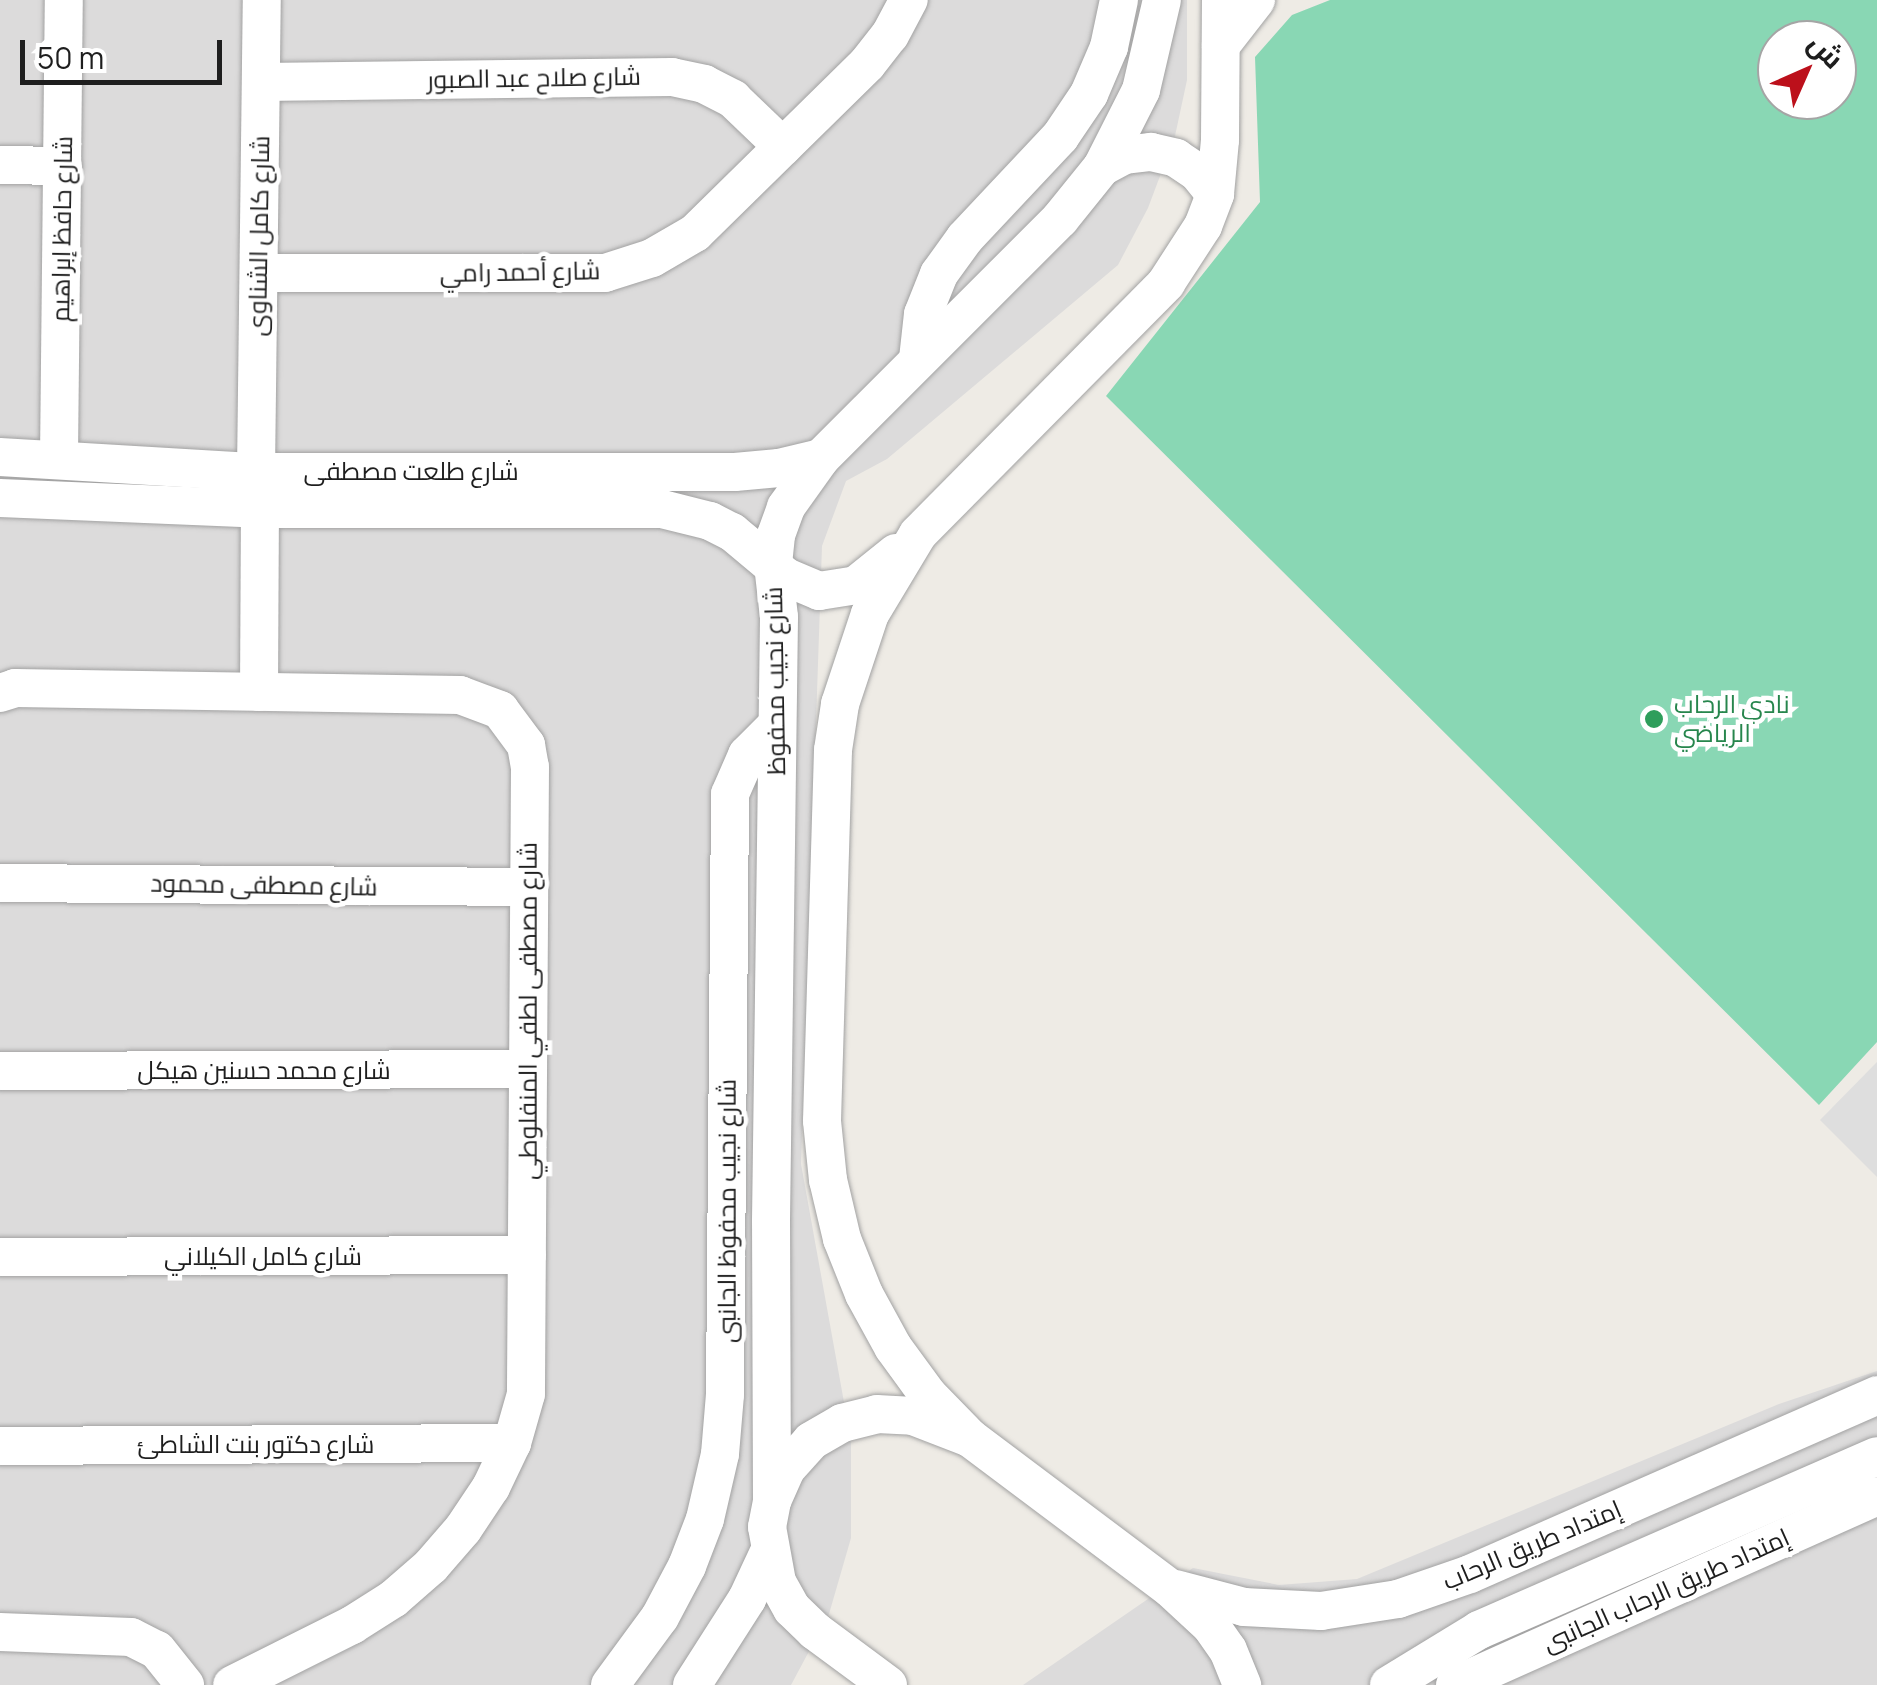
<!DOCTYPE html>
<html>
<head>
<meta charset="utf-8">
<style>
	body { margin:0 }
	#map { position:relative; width:1877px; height:1685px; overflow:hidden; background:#eeebe5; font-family:Manrope,Cairo,sans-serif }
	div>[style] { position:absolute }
	.residential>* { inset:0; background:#dcdbdb }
	.pitch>* { inset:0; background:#89d7b4 }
	.parking>* { inset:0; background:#dedede }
	.roads { filter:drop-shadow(0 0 2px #a2a2a2) drop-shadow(0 0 2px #a2a2a2) }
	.minor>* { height:38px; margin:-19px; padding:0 19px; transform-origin:19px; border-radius:19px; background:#fff }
	.dots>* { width:28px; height:28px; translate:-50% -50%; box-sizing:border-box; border:5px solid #fff; border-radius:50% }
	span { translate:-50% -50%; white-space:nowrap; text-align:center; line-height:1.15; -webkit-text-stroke:9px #fff; paint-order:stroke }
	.street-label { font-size:25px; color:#1e1e1e }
	.leisure-label { font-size:25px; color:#27864d }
	.left { translate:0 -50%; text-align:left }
	.north { position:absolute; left:1757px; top:20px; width:100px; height:100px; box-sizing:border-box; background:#fff; border:2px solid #a5a5a5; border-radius:50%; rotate:45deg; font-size:28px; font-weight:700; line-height:40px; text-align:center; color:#1e1e1e }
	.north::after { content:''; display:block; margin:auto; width:35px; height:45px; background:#bc101b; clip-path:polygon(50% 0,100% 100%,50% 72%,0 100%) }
	.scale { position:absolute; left:20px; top:40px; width:202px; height:45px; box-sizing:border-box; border:5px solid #1e1e1e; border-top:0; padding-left:12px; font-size:30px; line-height:35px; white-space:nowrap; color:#1e1e1e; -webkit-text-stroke:8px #fff; paint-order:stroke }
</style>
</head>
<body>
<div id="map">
	<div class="residential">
		<div style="clip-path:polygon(0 0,1187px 0,1187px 80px,1175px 136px,1148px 208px,1118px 265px,887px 459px,846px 481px,822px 546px,801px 1164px,851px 1441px,851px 1538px,829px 1614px,791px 1685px,0 1685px)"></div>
		<div style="clip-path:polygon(1877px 1371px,1877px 1685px,1023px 1685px,1193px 1568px,1279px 1585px,1357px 1579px,1779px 1404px)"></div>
	</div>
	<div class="pitch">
		<div style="clip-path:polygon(evenodd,1330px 0,1877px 0,1877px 1042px,1819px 1105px,1106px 396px,1260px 202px,1255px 57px,1292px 15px,1330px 0,1777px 40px,1837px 40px,1837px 100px,1777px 100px,1777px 40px)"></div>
	</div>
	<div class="parking">
		<div style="clip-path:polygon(1877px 1062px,1877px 1177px,1820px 1120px)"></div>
	</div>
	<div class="roads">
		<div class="minor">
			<div style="left:1221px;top:45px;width:57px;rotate:-52.1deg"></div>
			<div style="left:261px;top:82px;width:411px;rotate:-0.7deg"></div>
			<div style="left:672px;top:77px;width:33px;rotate:12deg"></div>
			<div style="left:704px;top:84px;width:33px;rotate:27deg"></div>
			<div style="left:733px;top:99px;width:69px;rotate:43.8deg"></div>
			<div style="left:0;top:165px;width:63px;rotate:0.9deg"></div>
			<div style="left:1102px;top:167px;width:26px;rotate:-28deg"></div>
			<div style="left:1125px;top:155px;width:26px;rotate:-7deg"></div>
			<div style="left:1151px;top:152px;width:26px;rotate:13deg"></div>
			<div style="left:1176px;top:158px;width:27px;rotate:34deg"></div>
			<div style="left:1198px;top:173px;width:27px;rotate:51deg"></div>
			<div style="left:259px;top:273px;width:346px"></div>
			<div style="left:605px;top:273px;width:49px;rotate:-17.7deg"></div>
			<div style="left:652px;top:258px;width:50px;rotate:-30.2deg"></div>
			<div style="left:695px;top:233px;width:241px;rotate:-44.5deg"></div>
			<div style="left:867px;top:64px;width:37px;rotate:-52deg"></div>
			<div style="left:890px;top:35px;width:40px;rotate:-62deg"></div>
			<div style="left:918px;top:359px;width:45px;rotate:-83.7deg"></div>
			<div style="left:923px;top:314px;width:43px;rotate:-68.2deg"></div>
			<div style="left:939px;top:274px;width:44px;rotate:-54.2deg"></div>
			<div style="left:965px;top:238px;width:139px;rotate:-46.8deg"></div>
			<div style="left:1060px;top:137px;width:52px;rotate:-56deg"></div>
			<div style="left:1089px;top:94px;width:51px;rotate:-66.9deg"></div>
			<div style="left:1109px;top:47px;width:48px;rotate:-78deg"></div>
			<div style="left:0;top:457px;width:256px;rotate:3.4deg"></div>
			<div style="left:256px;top:472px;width:479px"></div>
			<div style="left:735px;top:472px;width:44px;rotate:-5.2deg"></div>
			<div style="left:779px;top:468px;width:43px;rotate:-13.4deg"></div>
			<div style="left:59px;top:457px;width:457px;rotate:-89.4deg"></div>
			<div style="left:256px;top:472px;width:472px;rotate:-89.3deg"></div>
			<div style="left:0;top:498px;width:260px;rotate:2.4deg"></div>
			<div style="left:260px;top:509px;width:402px"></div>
			<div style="left:662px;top:509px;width:49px;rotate:14deg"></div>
			<div style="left:710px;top:521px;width:25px;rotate:27deg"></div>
			<div style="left:732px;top:532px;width:70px;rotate:39.8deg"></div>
			<div style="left:786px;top:577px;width:36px;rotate:23deg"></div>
			<div style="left:819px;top:591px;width:37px;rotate:-9deg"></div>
			<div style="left:856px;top:585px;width:51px;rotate:-38.7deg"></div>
			<div style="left:259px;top:692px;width:183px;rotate:-89.7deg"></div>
			<div style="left:0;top:693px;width:16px;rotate:-18deg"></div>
			<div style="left:15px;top:688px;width:445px;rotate:0.9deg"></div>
			<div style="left:460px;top:695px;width:43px;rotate:20.6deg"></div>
			<div style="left:500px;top:710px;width:44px;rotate:53.4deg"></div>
			<div style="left:526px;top:745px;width:22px;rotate:80deg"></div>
			<div style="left:530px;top:767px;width:627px;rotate:90.37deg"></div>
			<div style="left:526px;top:1394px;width:51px;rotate:105.9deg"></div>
			<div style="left:512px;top:1443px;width:49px;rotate:115.5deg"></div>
			<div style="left:491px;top:1487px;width:50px;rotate:123.7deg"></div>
			<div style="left:463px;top:1529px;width:49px;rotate:130.9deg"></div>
			<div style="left:431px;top:1566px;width:50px;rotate:139deg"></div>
			<div style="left:393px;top:1599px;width:49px;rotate:147.6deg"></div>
			<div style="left:352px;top:1625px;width:134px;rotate:153.4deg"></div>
			<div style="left:0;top:883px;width:529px;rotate:0.43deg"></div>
			<div style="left:0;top:1071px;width:528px;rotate:-0.22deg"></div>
			<div style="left:0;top:1257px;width:527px;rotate:-0.22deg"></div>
			<div style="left:970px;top:1438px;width:60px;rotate:-134.3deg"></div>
			<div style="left:928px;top:1395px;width:59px;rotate:-126.1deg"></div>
			<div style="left:893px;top:1347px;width:60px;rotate:-118.7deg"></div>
			<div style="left:864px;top:1294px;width:59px;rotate:-111.8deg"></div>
			<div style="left:842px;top:1239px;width:61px;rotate:-103.3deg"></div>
			<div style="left:828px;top:1180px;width:59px;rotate:-95.8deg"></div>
			<div style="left:822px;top:1121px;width:371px;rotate:-88.3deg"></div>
			<div style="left:833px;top:750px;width:47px;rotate:-81.3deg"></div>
			<div style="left:840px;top:704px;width:95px;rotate:-71.6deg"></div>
			<div style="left:870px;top:614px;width:93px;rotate:-59deg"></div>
			<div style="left:918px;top:534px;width:353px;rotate:-45.3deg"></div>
			<div style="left:1166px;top:283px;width:68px;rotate:-57deg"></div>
			<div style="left:1203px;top:226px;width:34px;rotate:-69deg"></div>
			<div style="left:1215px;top:194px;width:54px;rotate:-84.7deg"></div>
			<div style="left:1220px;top:140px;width:140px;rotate:-89.6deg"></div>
			<div style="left:0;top:1446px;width:512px;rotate:-0.34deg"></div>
			<div style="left:772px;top:1501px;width:280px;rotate:-90.2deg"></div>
			<div style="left:771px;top:1221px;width:604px;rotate:-89.24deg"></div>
			<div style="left:779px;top:617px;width:53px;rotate:-96.5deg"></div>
			<div style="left:773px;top:564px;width:29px;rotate:-84deg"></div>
			<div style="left:776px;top:535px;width:30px;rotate:-70deg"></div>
			<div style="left:786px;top:507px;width:60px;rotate:-54.5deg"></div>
			<div style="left:821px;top:458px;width:338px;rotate:-45deg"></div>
			<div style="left:1060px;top:219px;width:67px;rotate:-51.1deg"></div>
			<div style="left:1102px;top:167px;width:86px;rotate:-63.1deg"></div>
			<div style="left:1141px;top:90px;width:92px;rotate:-76.9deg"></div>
			<div style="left:1175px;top:1589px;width:71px;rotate:14.6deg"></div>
			<div style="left:1244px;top:1607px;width:77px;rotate:3deg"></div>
			<div style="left:1321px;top:1611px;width:78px;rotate:-8.9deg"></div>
			<div style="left:1398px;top:1599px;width:76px;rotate:-19.1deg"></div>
			<div style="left:1470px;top:1574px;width:445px;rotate:-23.7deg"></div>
			<div style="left:0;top:1632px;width:131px;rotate:2.2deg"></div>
			<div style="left:131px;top:1637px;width:29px;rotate:27deg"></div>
			<div style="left:157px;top:1650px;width:45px;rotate:51.3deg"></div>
			<div style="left:610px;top:1685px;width:84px;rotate:-53.7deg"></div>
			<div style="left:660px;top:1617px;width:58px;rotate:-62.1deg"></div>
			<div style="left:687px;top:1566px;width:50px;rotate:-69deg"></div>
			<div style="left:705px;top:1519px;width:67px;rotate:-77deg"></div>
			<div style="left:720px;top:1454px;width:59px;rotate:-85.2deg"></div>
			<div style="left:725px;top:1395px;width:601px;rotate:-89.52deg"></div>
			<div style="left:730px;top:794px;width:43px;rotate:-66.4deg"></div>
			<div style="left:747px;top:755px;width:42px;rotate:-45deg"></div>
			<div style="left:692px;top:1685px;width:102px;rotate:-57.4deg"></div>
			<div style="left:747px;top:1599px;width:52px;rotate:-64.9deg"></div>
			<div style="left:888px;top:1685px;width:91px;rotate:-143.5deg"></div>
			<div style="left:815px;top:1631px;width:32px;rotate:-136deg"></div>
			<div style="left:792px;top:1609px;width:31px;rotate:-119deg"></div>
			<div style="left:777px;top:1582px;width:56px;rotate:-100.3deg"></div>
			<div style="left:767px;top:1527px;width:26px;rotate:-79deg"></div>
			<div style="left:772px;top:1501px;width:36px;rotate:-66deg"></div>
			<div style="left:787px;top:1468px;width:36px;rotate:-48deg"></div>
			<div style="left:811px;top:1441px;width:36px;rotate:-30deg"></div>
			<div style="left:842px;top:1423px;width:36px;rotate:-14deg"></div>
			<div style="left:877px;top:1414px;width:36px;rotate:3deg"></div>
			<div style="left:913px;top:1416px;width:61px;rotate:21.1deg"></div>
			<div style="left:970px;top:1438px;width:250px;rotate:36.9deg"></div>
			<div style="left:1170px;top:1588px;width:56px;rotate:42.8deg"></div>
			<div style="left:1211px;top:1626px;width:29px;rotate:55deg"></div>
			<div style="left:1228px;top:1650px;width:38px;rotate:68deg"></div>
			<div style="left:1389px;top:1685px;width:105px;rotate:-31.4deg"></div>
			<div style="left:1479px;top:1630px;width:434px;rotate:-23.6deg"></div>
			<div style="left:1455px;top:1685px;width:462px;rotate:-24.1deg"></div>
		</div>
	</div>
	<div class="dots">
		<div style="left:1654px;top:719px;background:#2e9e5b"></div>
	</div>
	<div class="street-label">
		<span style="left:534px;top:78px;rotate:-1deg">شارع صلاح عبد الصبور</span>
		<span style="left:62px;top:229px;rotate:-89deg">شارع حافظ إبراهيم</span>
		<span style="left:259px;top:236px;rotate:-89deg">شارع كامل الشناوى</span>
		<span style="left:520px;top:272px;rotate:-1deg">شارع أحمد رامي</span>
		<span style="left:411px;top:471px">شارع طلعت مصطفى</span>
		<span style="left:775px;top:681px;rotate:-91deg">شارع نجيب محفوظ</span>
		<span style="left:264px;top:885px;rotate:1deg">شارع مصطفى محمود</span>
		<span style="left:528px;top:1011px;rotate:-90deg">شارع مصطفى لطفي المنفلوطي</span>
		<span style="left:264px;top:1070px">شارع محمد حسنين هيكل</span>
		<span style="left:727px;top:1211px;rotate:-90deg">شارع نجيب محفوظ الجانبى</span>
		<span style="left:263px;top:1256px">شارع كامل الكيلاني</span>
		<span style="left:256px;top:1444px">شارع دكتور بنت الشاطئ</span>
		<span style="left:1532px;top:1545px;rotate:-23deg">إمتداد طريق الرحاب</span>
		<span style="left:1666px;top:1590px;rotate:-24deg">إمتداد طريق الرحاب الجانبى</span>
	</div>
	<div class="leisure-label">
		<span class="left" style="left:1674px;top:719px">نادي الرحاب<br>الرياضي</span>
	</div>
	<div class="north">ش</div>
	<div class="scale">50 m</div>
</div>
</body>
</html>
